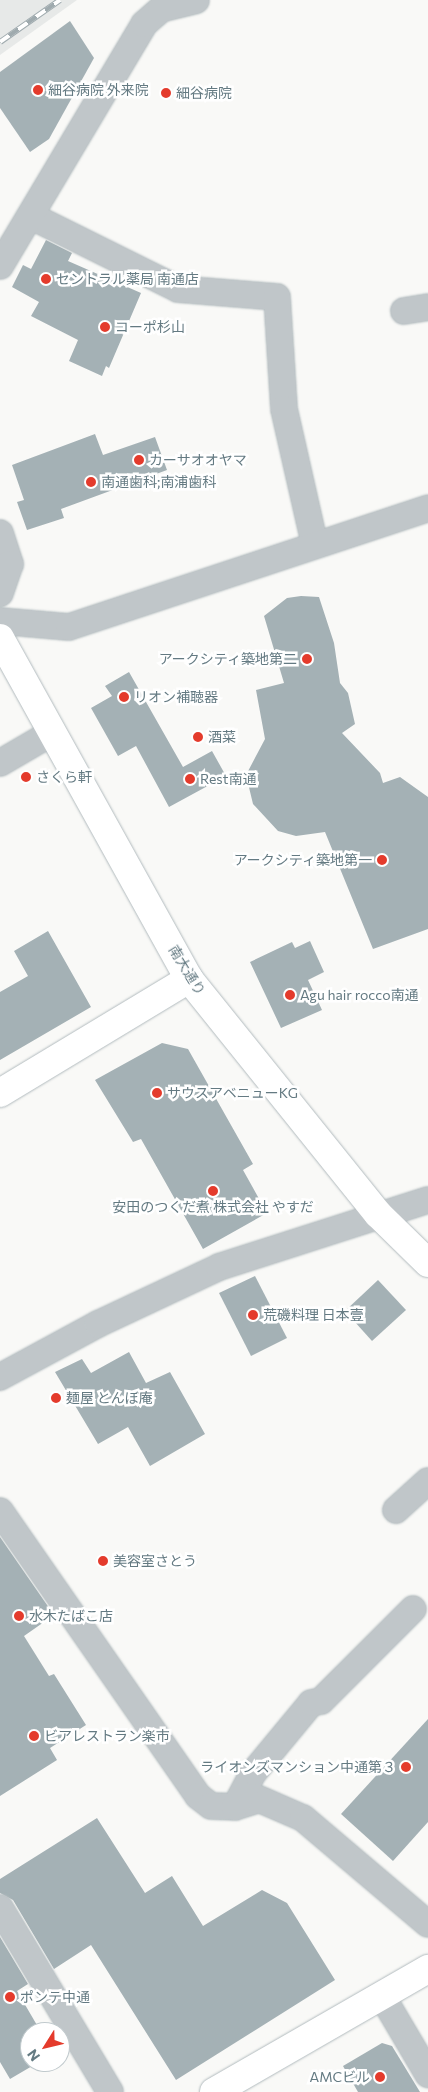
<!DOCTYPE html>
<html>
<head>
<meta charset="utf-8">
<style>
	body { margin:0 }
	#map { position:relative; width:428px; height:2092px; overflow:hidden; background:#f9f9f7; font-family:Commissioner,"Noto Sans JP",sans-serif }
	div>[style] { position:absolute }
	.built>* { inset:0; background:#e7e9e8 }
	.building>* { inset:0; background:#a4b1b5 }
	.roads { filter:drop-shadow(0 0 1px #b2bbbe) drop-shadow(0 0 1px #b2bbbe) }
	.street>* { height:26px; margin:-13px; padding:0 13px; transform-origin:13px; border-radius:13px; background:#c0c6c9 }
	.secondary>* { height:28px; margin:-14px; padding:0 14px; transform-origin:14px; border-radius:14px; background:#fff }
	.rail>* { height:5.5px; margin-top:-2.75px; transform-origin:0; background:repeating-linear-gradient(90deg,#fff 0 11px,#9faaae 0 22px); box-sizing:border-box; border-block:1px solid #9faaae }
	.dots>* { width:14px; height:14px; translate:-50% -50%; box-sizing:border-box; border:2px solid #fff; border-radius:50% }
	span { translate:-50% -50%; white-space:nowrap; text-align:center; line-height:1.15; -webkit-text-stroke:5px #fff; paint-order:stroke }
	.poi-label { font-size:14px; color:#647a82 }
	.left { translate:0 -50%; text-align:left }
	.right { translate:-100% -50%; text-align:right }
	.street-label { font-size:14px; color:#647a82 }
	.north { position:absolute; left:20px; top:2022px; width:50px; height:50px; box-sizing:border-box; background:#fff; border:1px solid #c1cacd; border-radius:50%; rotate:234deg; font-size:14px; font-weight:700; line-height:20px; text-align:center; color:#647a82 }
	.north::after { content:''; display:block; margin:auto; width:18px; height:22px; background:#e43b2c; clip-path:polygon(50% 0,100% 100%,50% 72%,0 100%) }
</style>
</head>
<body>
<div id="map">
	<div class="built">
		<div style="clip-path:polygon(0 0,77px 0,0 55px)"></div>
	</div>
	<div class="building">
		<div style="clip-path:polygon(70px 21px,94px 58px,49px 139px,30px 152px,0 108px,0 72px)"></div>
		<div style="clip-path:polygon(46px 240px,72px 253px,68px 261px,141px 293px,109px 368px,106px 366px,102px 376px,69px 361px,78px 340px,31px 316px,39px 302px,12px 287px,23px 265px,31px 269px)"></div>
		<div style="clip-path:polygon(95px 434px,103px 455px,155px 437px,167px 470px,61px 509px,64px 518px,27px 530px,17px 502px,24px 500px,12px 465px)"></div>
		<div style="clip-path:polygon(301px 596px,319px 597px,334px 643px,340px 683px,348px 693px,355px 724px,342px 733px,380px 773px,383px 783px,400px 777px,428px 797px,428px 929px,373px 949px,325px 832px,296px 836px,278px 831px,253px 804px,246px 775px,265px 739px,256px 690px,284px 683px,264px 616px,287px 598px)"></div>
		<div style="clip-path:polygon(129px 672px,183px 767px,212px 751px,226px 776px,169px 807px,136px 746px,118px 756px,91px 708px,112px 696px,105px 686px)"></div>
		<div style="clip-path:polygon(48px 931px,91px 1007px,0 1060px,0 992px,28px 976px,14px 951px)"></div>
		<div style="clip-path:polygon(310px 941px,324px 972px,308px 980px,322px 1010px,281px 1028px,250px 962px,292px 942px,295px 948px)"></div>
		<div style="clip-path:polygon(162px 1043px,188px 1049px,253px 1164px,243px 1170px,267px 1213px,203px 1249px,141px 1139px,133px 1142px,95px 1080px)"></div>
		<div style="clip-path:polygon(255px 1276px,287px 1338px,251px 1356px,219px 1293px)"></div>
		<div style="clip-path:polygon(378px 1280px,406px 1310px,372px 1341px,345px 1311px)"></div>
		<div style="clip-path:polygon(129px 1352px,146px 1383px,170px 1372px,205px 1434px,150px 1466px,128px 1427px,98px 1444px,55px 1372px,82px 1359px,91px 1373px)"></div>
		<div style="clip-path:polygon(0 1537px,54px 1615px,24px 1636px,49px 1676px,54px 1674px,86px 1725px,50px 1748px,57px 1760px,0 1796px)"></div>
		<div style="clip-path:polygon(428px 1719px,428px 1822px,393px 1861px,341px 1814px)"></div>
		<div style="clip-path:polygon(97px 1818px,145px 1893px,172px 1876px,203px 1926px,262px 1890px,287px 1903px,335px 1980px,176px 2080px,91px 1945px,54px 1969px,13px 1900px,0 1893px,0 1879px)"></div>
		<div style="clip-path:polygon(0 1937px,28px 1984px,17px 1991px,41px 2032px,30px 2032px,30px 2062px,39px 2062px,10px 2079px,0 2062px)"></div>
		<div style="clip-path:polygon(382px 2043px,392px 2046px,420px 2092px,358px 2092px,343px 2066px)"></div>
	</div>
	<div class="roads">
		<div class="street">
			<div style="left:31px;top:216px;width:164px;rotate:26.4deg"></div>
			<div style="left:178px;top:289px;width:99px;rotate:4.6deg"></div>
			<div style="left:277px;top:297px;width:112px;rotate:86.4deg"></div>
			<div style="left:284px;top:409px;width:139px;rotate:77.2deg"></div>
			<div style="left:0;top:266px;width:282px;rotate:-59.2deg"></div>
			<div style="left:144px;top:24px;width:23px;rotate:-41deg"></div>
			<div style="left:161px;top:9px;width:36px;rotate:-14deg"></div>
			<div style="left:404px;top:311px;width:24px;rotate:-9deg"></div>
			<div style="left:0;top:533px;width:33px;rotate:72deg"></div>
			<div style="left:10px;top:564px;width:31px;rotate:109deg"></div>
			<div style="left:0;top:621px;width:69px;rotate:5deg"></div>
			<div style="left:69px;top:627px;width:378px;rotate:-18.3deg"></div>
			<div style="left:0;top:763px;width:61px;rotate:-30.3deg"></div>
			<div style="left:0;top:1377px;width:111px;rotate:-28.4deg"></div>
			<div style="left:98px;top:1324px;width:134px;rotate:-25.2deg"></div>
			<div style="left:219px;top:1267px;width:219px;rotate:-17.8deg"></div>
			<div style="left:396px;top:1510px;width:43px;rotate:-42.2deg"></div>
			<div style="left:0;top:1511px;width:347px;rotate:55.2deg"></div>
			<div style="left:198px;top:1796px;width:16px;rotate:38deg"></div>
			<div style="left:211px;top:1806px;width:24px;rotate:2deg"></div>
			<div style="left:235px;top:1807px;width:25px;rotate:-18deg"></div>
			<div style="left:259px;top:1799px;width:48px;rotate:23.4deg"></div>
			<div style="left:303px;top:1818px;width:164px;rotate:40.3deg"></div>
			<div style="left:235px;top:1807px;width:40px;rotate:-62deg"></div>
			<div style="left:254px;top:1772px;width:89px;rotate:-50.4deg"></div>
			<div style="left:311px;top:1703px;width:10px;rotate:-11deg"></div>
			<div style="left:321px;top:1701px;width:130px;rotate:-45deg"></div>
			<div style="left:0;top:1908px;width:214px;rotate:59.1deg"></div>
			<div style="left:382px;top:1996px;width:91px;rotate:59.5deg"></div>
		</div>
		<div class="secondary">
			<div style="left:0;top:638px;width:390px;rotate:61deg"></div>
			<div style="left:189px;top:979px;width:302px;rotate:51.2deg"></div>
			<div style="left:378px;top:1214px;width:70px;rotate:44.4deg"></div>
			<div style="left:0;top:1093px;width:221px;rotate:-31.1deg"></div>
			<div style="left:214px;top:2092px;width:247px;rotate:-29.9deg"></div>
		</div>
	</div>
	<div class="rail">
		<div style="left:0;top:42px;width:73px;rotate:-35deg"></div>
	</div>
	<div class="dots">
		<div style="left:38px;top:90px;background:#e43b2c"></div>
		<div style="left:166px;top:93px;background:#e43b2c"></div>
		<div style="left:46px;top:279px;background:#e43b2c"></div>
		<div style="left:105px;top:327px;background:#e43b2c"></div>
		<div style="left:139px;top:460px;background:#e43b2c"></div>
		<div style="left:91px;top:482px;background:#e43b2c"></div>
		<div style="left:307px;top:659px;background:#e43b2c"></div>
		<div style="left:124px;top:697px;background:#e43b2c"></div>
		<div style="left:198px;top:737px;background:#e43b2c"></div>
		<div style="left:26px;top:777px;background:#e43b2c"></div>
		<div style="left:190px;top:779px;background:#e43b2c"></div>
		<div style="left:382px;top:860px;background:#e43b2c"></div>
		<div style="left:290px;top:995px;background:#e43b2c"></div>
		<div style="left:157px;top:1093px;background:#e43b2c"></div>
		<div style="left:213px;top:1191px;background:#e43b2c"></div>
		<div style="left:253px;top:1315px;background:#e43b2c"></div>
		<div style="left:56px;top:1398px;background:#e43b2c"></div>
		<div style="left:103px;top:1561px;background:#e43b2c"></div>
		<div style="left:19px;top:1616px;background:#e43b2c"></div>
		<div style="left:34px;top:1736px;background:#e43b2c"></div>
		<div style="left:406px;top:1767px;background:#e43b2c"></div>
		<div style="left:10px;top:1997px;background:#e43b2c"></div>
		<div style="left:380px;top:2077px;background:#e43b2c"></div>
	</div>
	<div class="poi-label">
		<span class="left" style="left:48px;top:90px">細谷病院 外来院</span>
		<span class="left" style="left:176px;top:93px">細谷病院</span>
		<span class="left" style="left:56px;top:279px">セントラル薬局 南通店</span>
		<span class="left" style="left:115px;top:327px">コーポ杉山</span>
		<span class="left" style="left:149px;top:460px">カーサオオヤマ</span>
		<span class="left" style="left:101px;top:482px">南通歯科;南浦歯科</span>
		<span class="right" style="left:297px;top:659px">アークシティ築地第二</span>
		<span class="left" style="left:134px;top:697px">リオン補聴器</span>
		<span class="left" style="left:208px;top:737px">酒菜</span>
		<span class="left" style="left:36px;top:777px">さくら軒</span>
		<span class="left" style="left:200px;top:779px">Rest南通</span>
		<span class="right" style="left:372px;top:860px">アークシティ築地第一</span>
		<span class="left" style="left:300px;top:995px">Agu hair rocco南通</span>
		<span class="left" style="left:167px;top:1093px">サウスアベニューKG</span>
		<span style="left:213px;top:1207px">安田のつくだ煮 株式会社 やすだ</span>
		<span class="left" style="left:263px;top:1315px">荒磯料理 日本壹</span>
		<span class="left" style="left:66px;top:1398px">麺屋 とんぼ庵</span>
		<span class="left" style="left:113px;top:1561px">美容室さとう</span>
		<span class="left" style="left:29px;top:1616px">水木たばこ店</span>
		<span class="left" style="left:44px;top:1736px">ビアレストラン楽市</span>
		<span class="right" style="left:396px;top:1767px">ライオンズマンション中通第３</span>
		<span class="left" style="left:20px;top:1997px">ポンテ中通</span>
		<span class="right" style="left:370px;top:2077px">AMCビル</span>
	</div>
	<div class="street-label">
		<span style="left:187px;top:970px;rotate:58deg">南大通り</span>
	</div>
	<div class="north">N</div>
</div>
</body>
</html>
